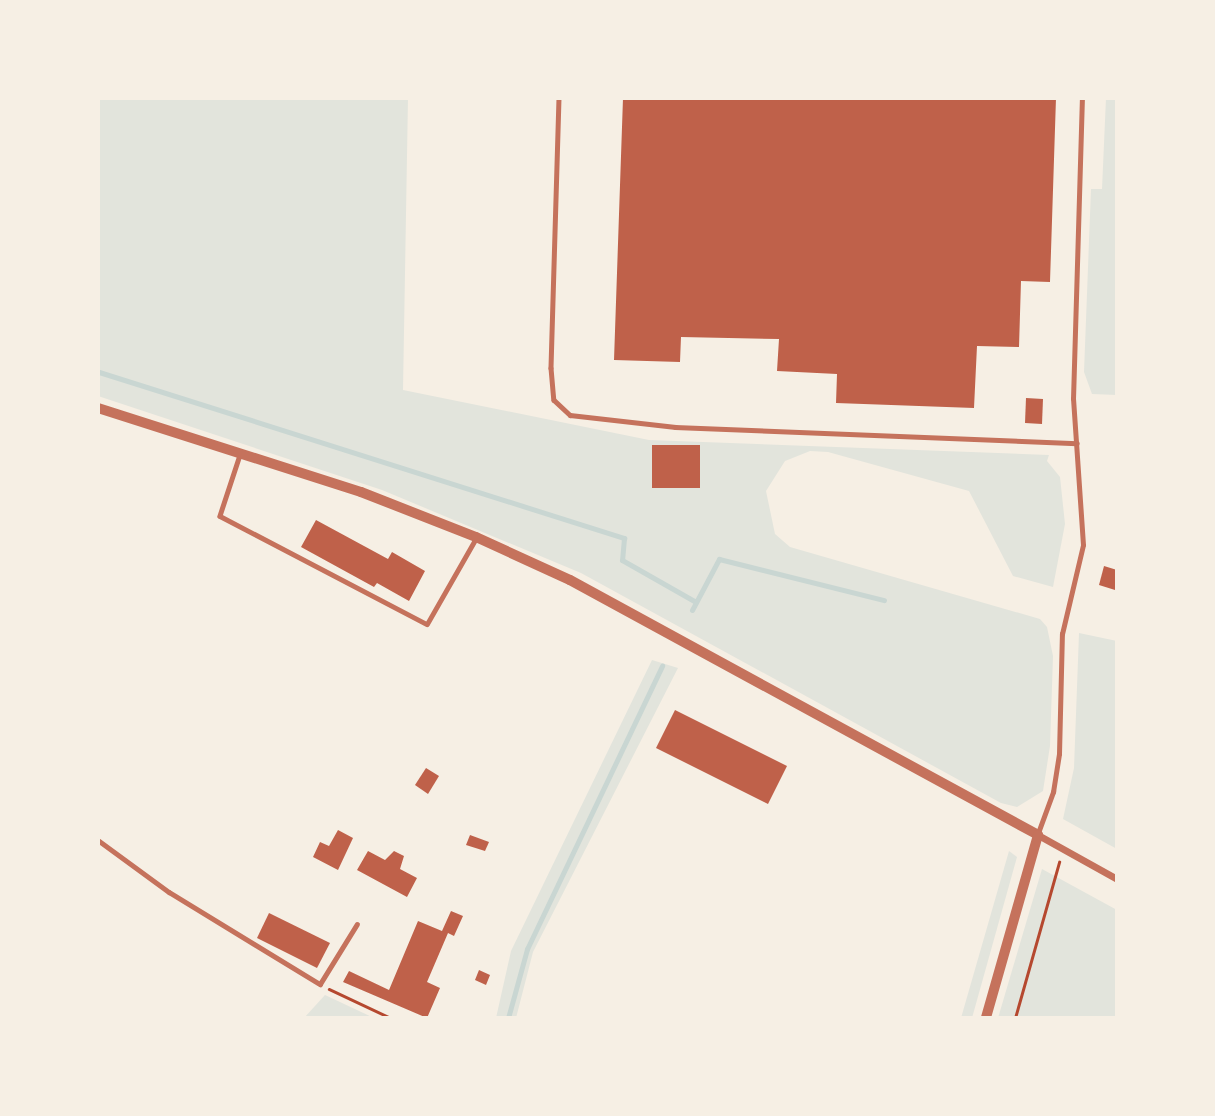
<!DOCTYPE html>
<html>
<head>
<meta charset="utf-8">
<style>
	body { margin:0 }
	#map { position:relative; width:1215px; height:1116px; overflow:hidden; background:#f6efe4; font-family:Spectral,serif }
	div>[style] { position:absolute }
	.green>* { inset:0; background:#e2e4dc }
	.stream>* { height:5px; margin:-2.5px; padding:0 2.5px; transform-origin:2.5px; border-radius:2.5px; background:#c9d6d2 }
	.building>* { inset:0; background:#bf614a }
	.path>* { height:2.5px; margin:-1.25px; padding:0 1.25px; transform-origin:1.25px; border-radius:1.25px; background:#b5482f }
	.service>* { height:4.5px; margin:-2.25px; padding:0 2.25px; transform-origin:2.25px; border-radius:2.25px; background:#c5725c }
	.minor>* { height:7px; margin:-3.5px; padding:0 3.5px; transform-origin:3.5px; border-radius:3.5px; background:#c5725c }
	.tertiary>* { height:10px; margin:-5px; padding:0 5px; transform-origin:5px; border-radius:5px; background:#c5725c }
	span { translate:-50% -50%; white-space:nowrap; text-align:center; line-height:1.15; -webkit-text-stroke:6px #f6efe4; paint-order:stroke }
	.frame { position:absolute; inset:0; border:100px solid #f6efe4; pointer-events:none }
</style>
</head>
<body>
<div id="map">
	<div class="green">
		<div style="clip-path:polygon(98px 98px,408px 98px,403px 390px,649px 440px,1049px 455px,1047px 461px,1060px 477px,1065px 524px,1053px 587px,1013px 576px,969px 491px,828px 452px,810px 451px,785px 461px,766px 491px,775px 534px,790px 547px,1040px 619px,1047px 627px,1053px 656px,1050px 746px,1043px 791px,1017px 807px,1001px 803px,581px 573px,382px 490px,98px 396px)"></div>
		<div style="clip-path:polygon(1106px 98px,1117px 98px,1117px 395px,1092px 394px,1084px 372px,1091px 189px,1102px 189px)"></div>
		<div style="clip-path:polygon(1079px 633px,1117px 641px,1117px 849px,1063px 819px,1074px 768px)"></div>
		<div style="clip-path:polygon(652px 660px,678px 668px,533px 952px,516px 1018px,496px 1018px,511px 951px)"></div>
		<div style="clip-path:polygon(1009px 851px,1017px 857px,972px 1018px,961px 1018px)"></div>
		<div style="clip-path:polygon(1042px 869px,1117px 910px,1117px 1018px,998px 1018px)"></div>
		<div style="clip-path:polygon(325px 995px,374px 1018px,304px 1018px)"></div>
	</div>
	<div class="stream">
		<div style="left:99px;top:372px;width:551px;rotate:17.55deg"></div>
		<div style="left:624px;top:538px;width:22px;rotate:95deg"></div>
		<div style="left:622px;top:560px;width:85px;rotate:29.6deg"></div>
		<div style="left:692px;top:610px;width:58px;rotate:-62.1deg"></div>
		<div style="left:719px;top:559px;width:170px;rotate:14deg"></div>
		<div style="left:508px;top:1018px;width:72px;rotate:-74.6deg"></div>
		<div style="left:527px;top:949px;width:314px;rotate:-64.5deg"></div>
	</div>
	<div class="building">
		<div style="clip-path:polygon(623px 98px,1056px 98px,1050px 282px,1021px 281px,1019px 347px,977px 346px,974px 408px,836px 403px,837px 374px,777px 371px,779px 339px,681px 337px,680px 362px,614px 360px)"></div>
		<div style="clip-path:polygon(1026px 398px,1043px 399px,1042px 424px,1025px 423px)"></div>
		<div style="clip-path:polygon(652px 445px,700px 445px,700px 488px,652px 488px)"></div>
		<div style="clip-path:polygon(316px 520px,388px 559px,392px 552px,425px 571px,409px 601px,377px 583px,374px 587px,301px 547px)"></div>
		<div style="clip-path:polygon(1104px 566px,1117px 570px,1115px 590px,1099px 585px)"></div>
		<div style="clip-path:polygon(675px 710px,787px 766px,768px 804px,656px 748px)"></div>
		<div style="clip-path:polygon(426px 768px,439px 776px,428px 794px,415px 785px)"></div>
		<div style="clip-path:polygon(338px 830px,353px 838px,338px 870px,313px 857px,320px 842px,329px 846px)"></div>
		<div style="clip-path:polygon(470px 835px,489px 842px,485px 851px,466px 845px)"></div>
		<div style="clip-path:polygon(368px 851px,385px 860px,394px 851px,404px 856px,400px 869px,417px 878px,407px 897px,357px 870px)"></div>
		<div style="clip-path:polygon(451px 911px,463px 916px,454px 936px,448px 933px,427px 982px,440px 988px,427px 1018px,343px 982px,349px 971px,389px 990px,418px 921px,442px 931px)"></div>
		<div style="clip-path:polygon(269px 913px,330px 943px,317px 968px,257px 938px)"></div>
		<div style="clip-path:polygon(479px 970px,490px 975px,486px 985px,475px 980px)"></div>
	</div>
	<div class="path">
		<div style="left:329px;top:989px;width:68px;rotate:25.1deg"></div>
		<div style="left:1015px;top:1018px;width:162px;rotate:-74.2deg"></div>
	</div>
	<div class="service">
		<div style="left:559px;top:98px;width:270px;rotate:91.7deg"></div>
		<div style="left:551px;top:368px;width:32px;rotate:85deg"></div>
		<div style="left:554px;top:400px;width:22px;rotate:43deg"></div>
		<div style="left:570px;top:415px;width:106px;rotate:6.5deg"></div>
		<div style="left:675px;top:427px;width:402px;rotate:2.3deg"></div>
		<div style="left:240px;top:455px;width:64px;rotate:108.2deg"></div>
		<div style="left:220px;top:516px;width:233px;rotate:27.6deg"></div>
		<div style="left:427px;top:624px;width:99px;rotate:-60.3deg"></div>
		<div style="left:1038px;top:833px;width:44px;rotate:-69.9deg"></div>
		<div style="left:1053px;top:792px;width:38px;rotate:-81deg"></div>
		<div style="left:1059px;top:754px;width:120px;rotate:-88.6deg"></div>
		<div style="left:1062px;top:634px;width:91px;rotate:-76.7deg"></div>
		<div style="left:1083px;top:545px;width:146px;rotate:-93.9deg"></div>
		<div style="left:1073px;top:399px;width:301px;rotate:-88.3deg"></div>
		<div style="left:98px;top:840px;width:88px;rotate:36.2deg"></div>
		<div style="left:169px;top:892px;width:177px;rotate:31.4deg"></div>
		<div style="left:320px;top:984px;width:70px;rotate:-58.3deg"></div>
	</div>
	<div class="minor">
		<div style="left:1038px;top:835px;width:90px;rotate:29.1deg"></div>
	</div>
	<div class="tertiary">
		<div style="left:98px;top:408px;width:276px;rotate:17.7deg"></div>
		<div style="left:361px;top:492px;width:123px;rotate:21.4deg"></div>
		<div style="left:476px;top:537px;width:103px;rotate:24.6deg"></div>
		<div style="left:570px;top:580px;width:533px;rotate:28.58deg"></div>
		<div style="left:1038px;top:835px;width:190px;rotate:105.9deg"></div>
	</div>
	<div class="frame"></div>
</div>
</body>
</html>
